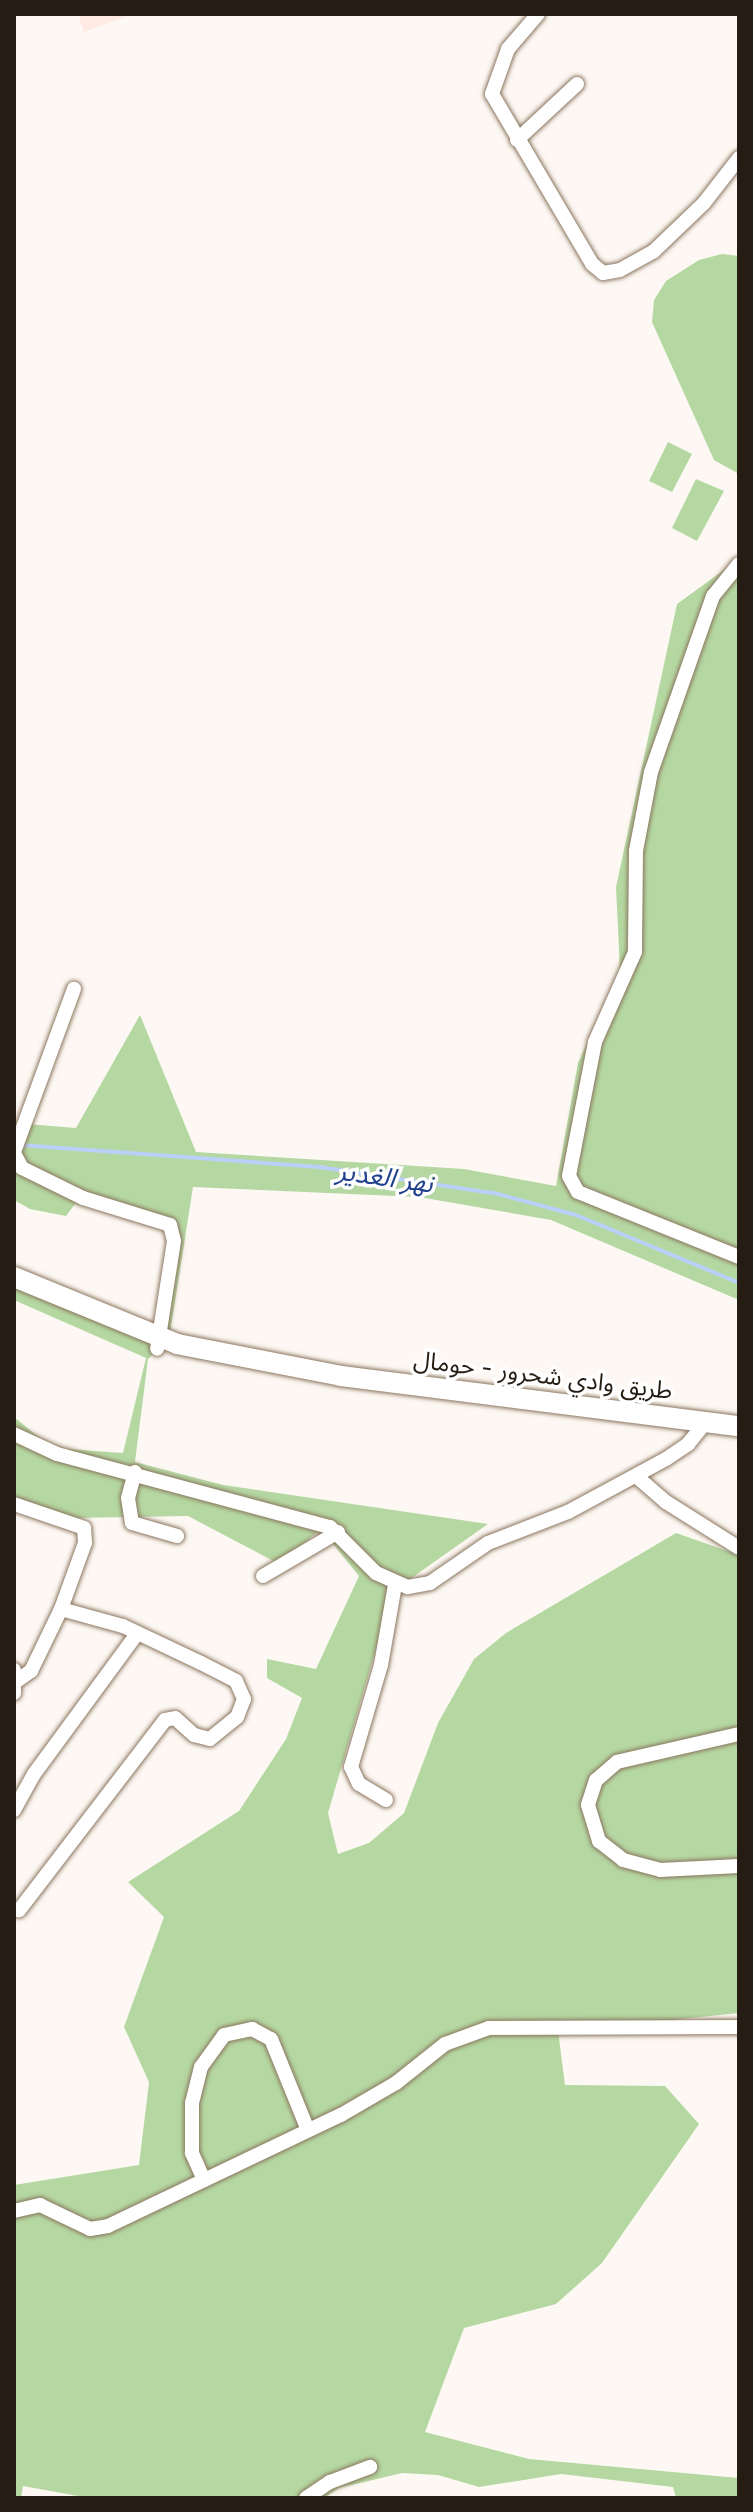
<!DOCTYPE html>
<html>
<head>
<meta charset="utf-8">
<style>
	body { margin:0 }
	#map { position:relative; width:753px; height:2512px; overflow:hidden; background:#fdf8f3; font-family:Inter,"Noto Sans Arabic",sans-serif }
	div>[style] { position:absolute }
	.education>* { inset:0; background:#ffeae4 }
	.green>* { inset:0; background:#b5d8a2 }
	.stream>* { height:4px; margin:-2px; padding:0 2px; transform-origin:2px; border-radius:2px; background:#bbd0f8 }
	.roads { filter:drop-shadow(0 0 2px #8b765f) drop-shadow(0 0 2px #8b765f) }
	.minor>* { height:14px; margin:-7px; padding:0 7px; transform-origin:7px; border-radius:7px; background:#fff }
	.secondary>* { height:20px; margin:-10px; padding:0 10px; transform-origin:10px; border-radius:10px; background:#fff }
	span { translate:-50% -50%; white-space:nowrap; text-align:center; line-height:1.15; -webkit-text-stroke:7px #fff; paint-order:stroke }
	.street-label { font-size:24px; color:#251d14 }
	.water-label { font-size:26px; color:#20418d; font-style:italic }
	.frame { position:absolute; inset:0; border:16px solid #251d14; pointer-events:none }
</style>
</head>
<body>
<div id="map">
	<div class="education">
		<div style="clip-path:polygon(78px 14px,133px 14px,84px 32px)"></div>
	</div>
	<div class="green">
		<div style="clip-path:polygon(722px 254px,739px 256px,739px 474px,714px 460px,652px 322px,654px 300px,666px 281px,699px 260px)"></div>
		<div style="clip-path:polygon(668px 442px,692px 454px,672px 492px,649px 481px)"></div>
		<div style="clip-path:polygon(696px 479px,724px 491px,697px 541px,672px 528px)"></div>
		<div style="clip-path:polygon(739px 559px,739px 1300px,551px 1220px,419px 1197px,193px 1187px,169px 1340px,148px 1359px,135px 1462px,223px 1485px,488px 1524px,393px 1591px,328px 1813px,338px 1854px,369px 1843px,404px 1813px,438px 1723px,474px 1659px,506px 1633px,676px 1533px,739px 1555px,739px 2013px,642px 2023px,557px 2023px,565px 2085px,665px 2086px,699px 2124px,602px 2263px,556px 2304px,464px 2328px,425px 2432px,529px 2459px,739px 2478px,739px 2498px,676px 2498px,673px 2487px,561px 2474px,479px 2487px,438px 2475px,402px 2473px,339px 2488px,324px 2498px,89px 2498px,23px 2486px,21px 2498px,14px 2498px,14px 2185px,139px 2165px,149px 2082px,124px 2027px,164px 1917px,128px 1882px,239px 1811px,286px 1739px,302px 1698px,267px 1678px,267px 1659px,316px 1669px,359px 1576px,321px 1529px,279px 1564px,188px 1516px,74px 1518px,14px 1501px,14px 1417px,52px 1448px,123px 1453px,146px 1358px,14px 1300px,14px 1269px,154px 1333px,173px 1235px,154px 1222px,75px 1204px,66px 1216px,30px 1209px,14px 1200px,14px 1123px,76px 1128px,140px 1015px,196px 1152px,464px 1169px,556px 1186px,578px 1063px,620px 971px,616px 887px,677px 604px)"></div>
	</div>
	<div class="stream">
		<div style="left:20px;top:1145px;width:300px;rotate:4.2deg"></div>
		<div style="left:319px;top:1167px;width:177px;rotate:8.5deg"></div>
		<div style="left:494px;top:1193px;width:85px;rotate:15deg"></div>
		<div style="left:576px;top:1215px;width:177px;rotate:22.6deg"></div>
	</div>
	<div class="roads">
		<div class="minor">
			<div style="left:538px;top:14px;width:46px;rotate:130.6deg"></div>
			<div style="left:508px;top:49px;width:48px;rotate:109.6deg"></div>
			<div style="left:492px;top:94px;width:197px;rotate:59.5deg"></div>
			<div style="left:592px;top:264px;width:14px;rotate:39deg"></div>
			<div style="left:603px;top:273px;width:17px;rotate:-10deg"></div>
			<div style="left:620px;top:270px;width:39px;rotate:-29deg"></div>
			<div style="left:654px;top:251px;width:69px;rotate:-43.8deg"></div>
			<div style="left:704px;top:203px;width:57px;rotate:-52.1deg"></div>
			<div style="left:517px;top:140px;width:82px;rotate:-43deg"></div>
			<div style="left:739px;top:564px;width:41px;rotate:129.1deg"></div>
			<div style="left:713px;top:596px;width:187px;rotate:109.4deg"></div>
			<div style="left:651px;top:772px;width:80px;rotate:100.8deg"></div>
			<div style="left:636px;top:851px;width:101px;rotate:90.6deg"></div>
			<div style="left:635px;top:952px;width:98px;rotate:114deg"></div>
			<div style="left:595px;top:1042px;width:136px;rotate:101deg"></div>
			<div style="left:569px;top:1176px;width:18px;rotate:61deg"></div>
			<div style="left:578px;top:1192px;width:174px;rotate:22deg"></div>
			<div style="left:14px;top:1152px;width:174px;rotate:-69.8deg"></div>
			<div style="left:14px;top:1153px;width:17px;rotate:62deg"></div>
			<div style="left:22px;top:1168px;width:68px;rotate:26.2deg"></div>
			<div style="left:83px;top:1198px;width:91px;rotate:17.2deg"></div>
			<div style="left:170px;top:1225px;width:16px;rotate:76deg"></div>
			<div style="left:174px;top:1241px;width:109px;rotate:98.9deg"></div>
			<div style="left:14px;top:1434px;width:47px;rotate:24.9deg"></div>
			<div style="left:57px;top:1454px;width:283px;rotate:15deg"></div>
			<div style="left:330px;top:1527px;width:65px;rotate:45deg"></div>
			<div style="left:376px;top:1573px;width:35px;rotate:24deg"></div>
			<div style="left:408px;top:1587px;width:22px;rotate:-10deg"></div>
			<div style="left:430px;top:1583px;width:70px;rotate:-34.6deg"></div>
			<div style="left:488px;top:1543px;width:86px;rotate:-21.2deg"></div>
			<div style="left:568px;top:1512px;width:111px;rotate:-28.4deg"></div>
			<div style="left:666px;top:1459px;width:27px;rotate:-34deg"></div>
			<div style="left:688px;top:1444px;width:28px;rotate:-51deg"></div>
			<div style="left:135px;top:1472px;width:27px;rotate:105deg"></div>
			<div style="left:128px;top:1498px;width:25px;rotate:81deg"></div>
			<div style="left:132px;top:1523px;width:47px;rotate:16.1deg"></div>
			<div style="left:636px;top:1476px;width:40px;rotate:41deg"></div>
			<div style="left:666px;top:1502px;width:86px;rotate:32.2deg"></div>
			<div style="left:14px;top:1504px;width:74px;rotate:18.9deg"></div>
			<div style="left:84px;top:1528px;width:15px;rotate:86deg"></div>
			<div style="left:85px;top:1543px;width:70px;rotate:110deg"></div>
			<div style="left:263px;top:1576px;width:87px;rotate:-30.4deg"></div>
			<div style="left:14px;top:1670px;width:23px;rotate:90deg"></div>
			<div style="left:18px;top:1680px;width:16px;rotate:-35deg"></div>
			<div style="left:31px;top:1671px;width:69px;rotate:-64.2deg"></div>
			<div style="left:61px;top:1609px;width:64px;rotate:15.3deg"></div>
			<div style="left:123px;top:1626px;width:86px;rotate:25.4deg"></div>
			<div style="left:201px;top:1663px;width:39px;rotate:27deg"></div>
			<div style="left:236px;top:1681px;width:20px;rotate:66deg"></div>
			<div style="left:244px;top:1699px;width:19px;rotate:111deg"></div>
			<div style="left:237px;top:1717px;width:35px;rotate:141deg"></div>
			<div style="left:210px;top:1739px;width:16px;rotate:-166deg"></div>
			<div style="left:194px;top:1735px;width:25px;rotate:-138deg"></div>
			<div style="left:175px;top:1718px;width:10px;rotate:169deg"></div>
			<div style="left:165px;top:1720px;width:240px;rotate:127.5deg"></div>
			<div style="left:739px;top:1734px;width:125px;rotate:167.1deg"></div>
			<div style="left:617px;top:1762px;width:28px;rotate:139deg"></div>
			<div style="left:596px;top:1780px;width:26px;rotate:108deg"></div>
			<div style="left:588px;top:1805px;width:38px;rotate:73deg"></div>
			<div style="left:599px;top:1841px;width:31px;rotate:38deg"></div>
			<div style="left:623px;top:1860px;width:38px;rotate:15deg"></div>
			<div style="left:660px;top:1870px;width:79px;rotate:-2.9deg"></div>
			<div style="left:386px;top:1800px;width:31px;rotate:-149deg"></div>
			<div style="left:359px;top:1784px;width:19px;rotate:-115deg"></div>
			<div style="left:351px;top:1767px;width:106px;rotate:-73.6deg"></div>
			<div style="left:381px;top:1665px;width:81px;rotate:-80.1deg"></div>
			<div style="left:14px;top:1810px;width:41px;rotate:-60.9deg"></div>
			<div style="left:34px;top:1774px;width:172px;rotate:-53.7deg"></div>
			<div style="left:204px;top:2180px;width:30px;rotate:-114deg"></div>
			<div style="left:192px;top:2153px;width:50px;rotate:-90deg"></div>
			<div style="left:192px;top:2103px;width:37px;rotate:-76deg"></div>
			<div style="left:201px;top:2067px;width:39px;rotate:-54deg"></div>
			<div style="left:224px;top:2035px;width:29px;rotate:-12deg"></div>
			<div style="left:252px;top:2029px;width:21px;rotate:28deg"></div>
			<div style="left:271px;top:2039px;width:98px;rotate:67.9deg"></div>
			<div style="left:14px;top:2211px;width:27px;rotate:-13deg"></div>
			<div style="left:40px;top:2205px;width:55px;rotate:25.6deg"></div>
			<div style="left:90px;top:2229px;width:18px;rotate:-9deg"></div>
			<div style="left:108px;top:2226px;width:258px;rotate:-25.5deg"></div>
			<div style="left:341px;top:2115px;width:64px;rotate:-30.2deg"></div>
			<div style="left:396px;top:2083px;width:63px;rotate:-38.5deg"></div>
			<div style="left:445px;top:2044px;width:47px;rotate:-20deg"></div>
			<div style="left:489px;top:2028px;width:250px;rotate:-0.2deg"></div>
			<div style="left:306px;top:2498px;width:29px;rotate:-34deg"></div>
			<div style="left:330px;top:2482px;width:43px;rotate:-20.6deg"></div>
		</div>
		<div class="secondary">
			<div style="left:14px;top:1277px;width:176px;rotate:22.3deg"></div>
			<div style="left:177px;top:1344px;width:167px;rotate:11deg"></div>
			<div style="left:341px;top:1376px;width:401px;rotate:7.2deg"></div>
		</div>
	</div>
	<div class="street-label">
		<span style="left:543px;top:1375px;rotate:7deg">طريق وادي شحرور - حومال</span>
	</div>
	<div class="water-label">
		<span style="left:385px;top:1177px;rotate:8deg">نهر الغدير</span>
	</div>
	<div class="frame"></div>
</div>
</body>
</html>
